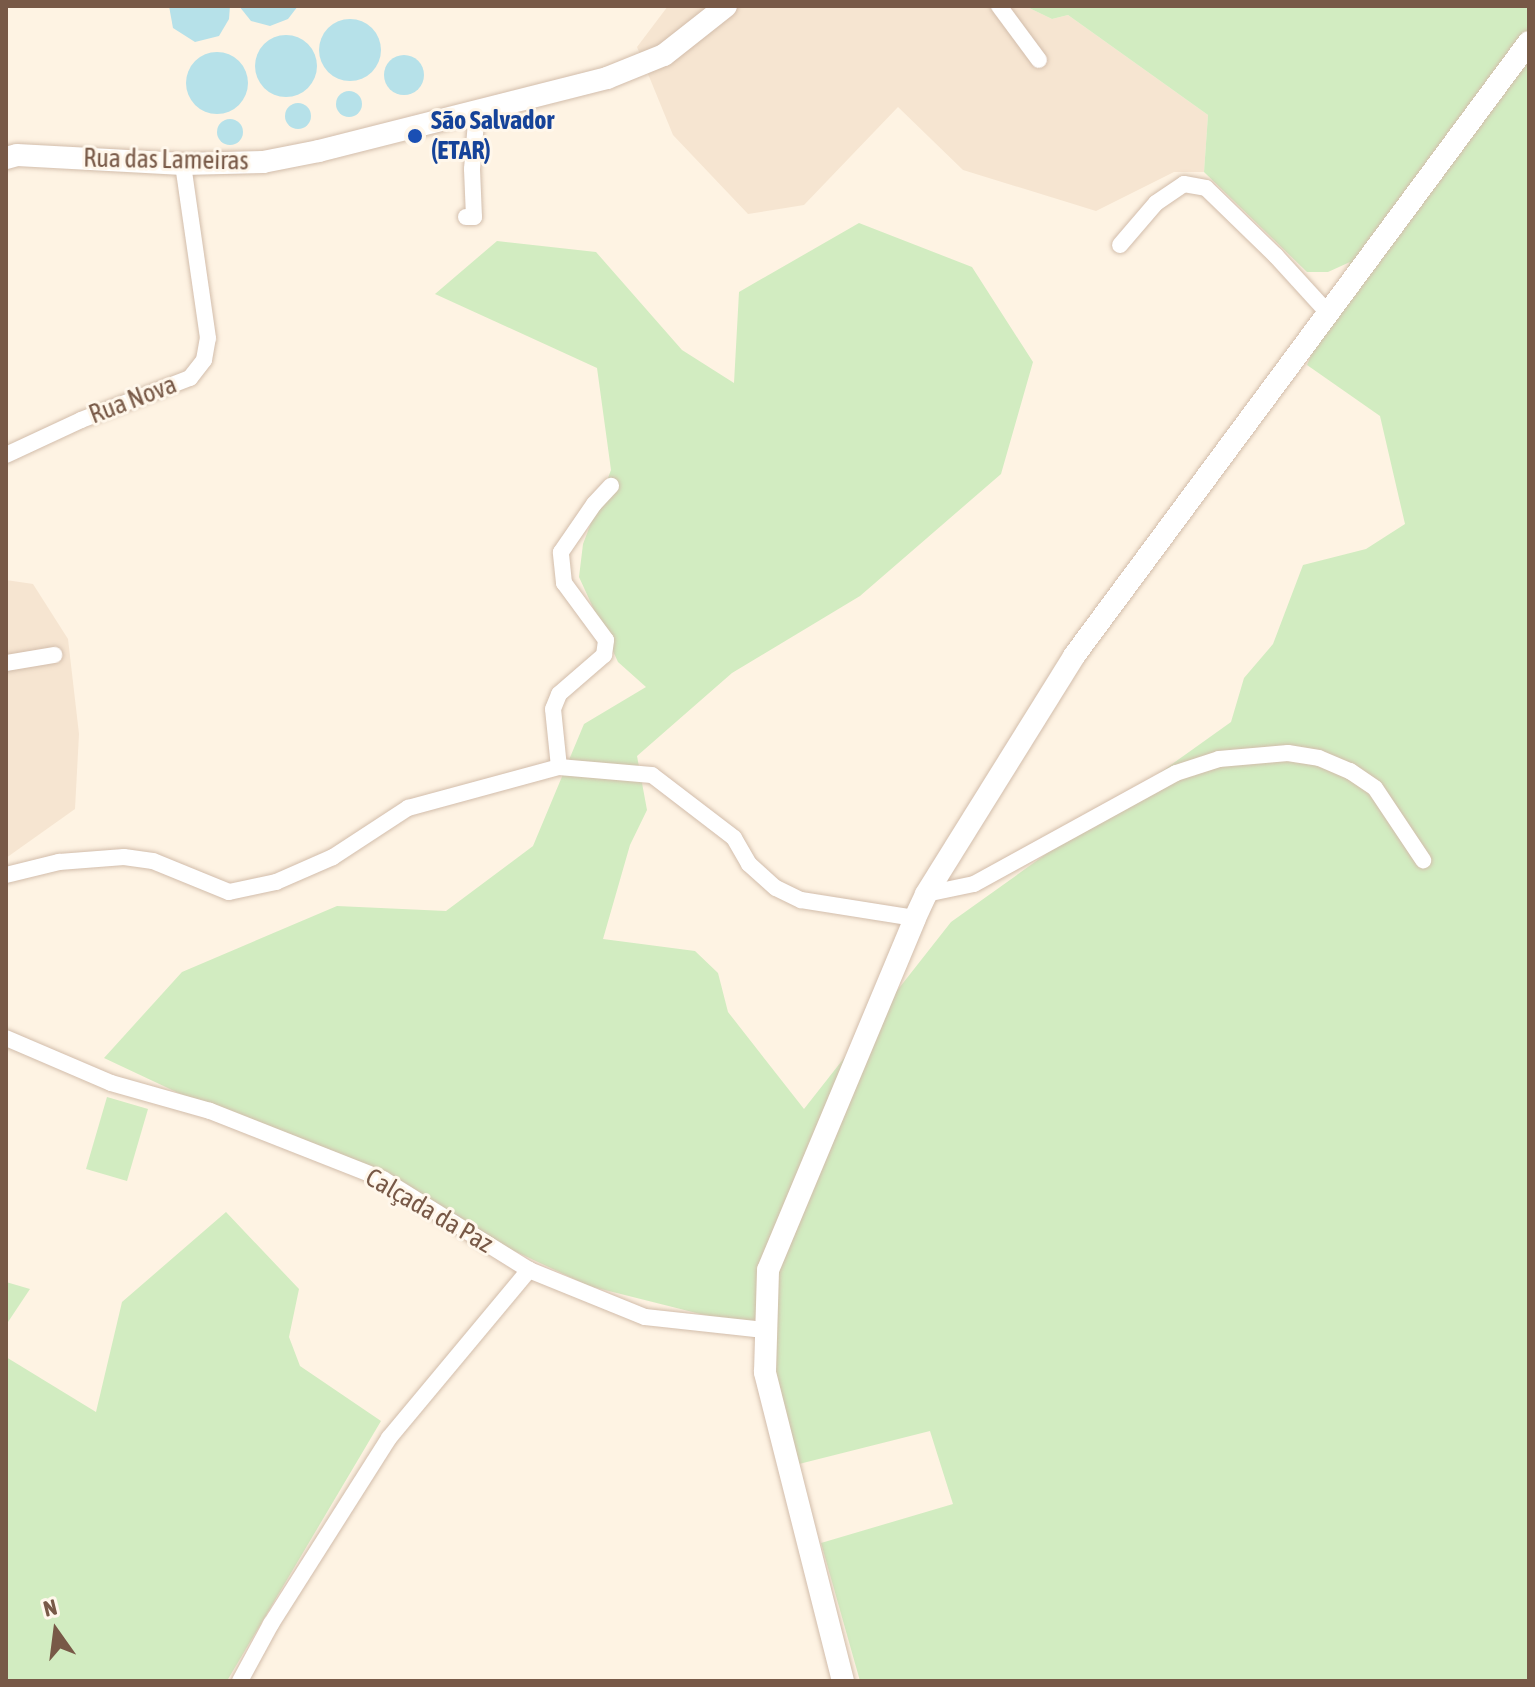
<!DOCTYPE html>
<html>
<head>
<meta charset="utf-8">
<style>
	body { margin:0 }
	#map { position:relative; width:1535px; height:1687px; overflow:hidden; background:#fef3e3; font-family:"Asap Condensed",sans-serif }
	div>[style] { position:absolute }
	.residential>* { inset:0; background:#f6e5d1 }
	.green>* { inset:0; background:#d2ecc1 }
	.water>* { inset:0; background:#b6e1e9 }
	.round { border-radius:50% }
	.roads { filter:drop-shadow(0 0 2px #d2bdab) drop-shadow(0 0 2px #d2bdab) }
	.street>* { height:16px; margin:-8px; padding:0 8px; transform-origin:8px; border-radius:8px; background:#fff }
	.secondary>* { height:22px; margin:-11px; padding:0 11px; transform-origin:11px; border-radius:11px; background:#fff }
	.dots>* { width:22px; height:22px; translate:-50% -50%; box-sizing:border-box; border:4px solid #fff7eb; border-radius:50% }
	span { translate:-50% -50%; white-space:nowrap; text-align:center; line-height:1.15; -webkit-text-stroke:6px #fff7eb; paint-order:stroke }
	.transit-label { font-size:26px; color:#164399; font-weight:700 }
	.left { translate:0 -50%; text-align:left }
	.street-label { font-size:26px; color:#785947 }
	.frame { position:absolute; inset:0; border:8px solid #785947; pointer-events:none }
	.north { position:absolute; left:16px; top:1591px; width:80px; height:80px; -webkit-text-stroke:6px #fff7eb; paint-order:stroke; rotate:346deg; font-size:22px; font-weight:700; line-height:32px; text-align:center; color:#785947 }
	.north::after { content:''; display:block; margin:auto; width:28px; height:36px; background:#785947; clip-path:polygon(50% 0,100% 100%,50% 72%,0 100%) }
</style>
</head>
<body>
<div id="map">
	<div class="residential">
		<div style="clip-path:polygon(668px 6px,1025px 6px,1052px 19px,1068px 15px,1208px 115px,1204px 172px,1174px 172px,1096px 211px,963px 170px,898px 107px,804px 205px,748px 214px,673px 135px,637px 47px)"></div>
		<div style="clip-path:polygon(6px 580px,33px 584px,68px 639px,79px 734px,75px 809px,6px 858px)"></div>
	</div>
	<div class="green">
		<div style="clip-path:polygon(1025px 6px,1529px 6px,1529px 1681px,860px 1681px,821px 1543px,953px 1504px,930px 1431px,795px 1465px,764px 1330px,589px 1286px,104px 1058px,182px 972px,337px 906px,446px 911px,533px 846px,584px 724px,646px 687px,618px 662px,579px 577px,583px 544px,611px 470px,597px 368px,435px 294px,497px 241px,596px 252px,682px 350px,734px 383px,739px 292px,859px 223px,972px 267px,1033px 362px,1001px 474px,860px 596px,732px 673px,637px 756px,647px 810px,630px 845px,603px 939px,695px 951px,718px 973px,728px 1012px,804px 1109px,951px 922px,1231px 722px,1244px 678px,1273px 644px,1303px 565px,1366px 549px,1405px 524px,1380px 416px,1307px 365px,1350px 262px,1328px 272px,1307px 272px,1204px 172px,1208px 115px,1068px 15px,1052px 19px)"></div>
		<div style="clip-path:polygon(107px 1097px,148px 1109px,127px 1181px,86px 1169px)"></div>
		<div style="clip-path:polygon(226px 1212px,299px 1289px,289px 1337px,300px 1366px,381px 1421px,227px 1681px,6px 1681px,6px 1357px,96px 1412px,122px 1302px)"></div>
		<div style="clip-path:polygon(6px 1282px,30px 1289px,6px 1325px)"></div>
	</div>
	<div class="water">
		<div style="clip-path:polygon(169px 6px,230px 6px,229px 19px,219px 36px,195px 42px,173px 28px)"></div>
		<div style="clip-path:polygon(239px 6px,298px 6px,288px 19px,270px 26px,251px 21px)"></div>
		<div class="round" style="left:319px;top:19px;width:62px;height:62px"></div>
		<div class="round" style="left:255px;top:35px;width:62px;height:62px"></div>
		<div class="round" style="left:186px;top:52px;width:62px;height:62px"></div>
		<div class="round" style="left:384px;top:55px;width:40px;height:40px"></div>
		<div class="round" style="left:336px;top:91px;width:26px;height:26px"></div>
		<div class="round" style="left:285px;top:103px;width:26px;height:26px"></div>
		<div class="round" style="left:217px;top:119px;width:26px;height:26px"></div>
	</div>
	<div class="roads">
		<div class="street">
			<div style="left:999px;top:6px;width:67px;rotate:53.5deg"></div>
			<div style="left:466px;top:217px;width:8px"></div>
			<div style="left:474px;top:217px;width:48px;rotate:-92.4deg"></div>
			<div style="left:472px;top:169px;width:58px;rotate:-85.1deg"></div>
			<div style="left:1120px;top:245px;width:55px;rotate:-49.4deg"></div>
			<div style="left:1156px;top:203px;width:34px;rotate:-34deg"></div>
			<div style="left:1184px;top:184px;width:22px;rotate:10deg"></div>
			<div style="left:1206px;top:188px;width:98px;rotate:44.2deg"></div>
			<div style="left:1276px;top:256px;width:79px;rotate:47.6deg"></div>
			<div style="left:6px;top:455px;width:83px;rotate:-25deg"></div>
			<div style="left:81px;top:420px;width:117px;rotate:-21.1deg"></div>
			<div style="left:190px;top:378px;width:23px;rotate:-52deg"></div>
			<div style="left:204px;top:360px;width:22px;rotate:-80deg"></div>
			<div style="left:208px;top:338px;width:176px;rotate:-98.2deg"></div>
			<div style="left:6px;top:663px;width:49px;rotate:-9.5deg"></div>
			<div style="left:559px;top:767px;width:58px;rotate:-95.9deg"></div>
			<div style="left:553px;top:709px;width:16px;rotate:-68deg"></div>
			<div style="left:559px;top:694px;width:60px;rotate:-40.9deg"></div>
			<div style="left:604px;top:655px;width:15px;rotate:-82deg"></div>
			<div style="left:606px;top:640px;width:71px;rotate:-126.4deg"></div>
			<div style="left:564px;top:583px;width:31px;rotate:-96deg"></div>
			<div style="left:561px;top:552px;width:58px;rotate:-55.5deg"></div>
			<div style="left:594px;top:504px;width:25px;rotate:-47deg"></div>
			<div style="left:6px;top:875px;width:55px;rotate:-13.8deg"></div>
			<div style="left:59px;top:862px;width:65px;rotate:-4.4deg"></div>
			<div style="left:124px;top:857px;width:29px;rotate:8deg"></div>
			<div style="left:153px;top:861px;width:82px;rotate:22.2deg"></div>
			<div style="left:229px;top:892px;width:48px;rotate:-12deg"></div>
			<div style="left:276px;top:882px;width:62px;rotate:-23.7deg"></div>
			<div style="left:333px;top:857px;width:90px;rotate:-33.2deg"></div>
			<div style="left:408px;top:808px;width:156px;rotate:-15.2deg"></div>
			<div style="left:559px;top:767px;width:93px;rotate:4.9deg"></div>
			<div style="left:652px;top:775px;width:103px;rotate:37.5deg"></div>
			<div style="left:734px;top:838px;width:30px;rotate:60deg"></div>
			<div style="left:749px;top:864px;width:36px;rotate:42deg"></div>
			<div style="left:776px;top:888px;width:28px;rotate:26deg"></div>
			<div style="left:801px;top:900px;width:115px;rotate:9deg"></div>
			<div style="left:926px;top:894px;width:49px;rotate:-11.8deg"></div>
			<div style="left:974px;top:884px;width:230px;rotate:-28.8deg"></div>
			<div style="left:1176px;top:773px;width:45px;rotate:-18deg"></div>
			<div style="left:1219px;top:759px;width:69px;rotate:-5deg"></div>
			<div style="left:1288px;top:753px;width:31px;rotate:9deg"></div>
			<div style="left:1319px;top:758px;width:34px;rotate:23deg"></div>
			<div style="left:1350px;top:771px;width:30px;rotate:34deg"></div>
			<div style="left:1375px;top:788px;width:87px;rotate:56.3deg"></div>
			<div style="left:6px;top:1038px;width:114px;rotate:23.2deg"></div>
			<div style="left:111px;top:1083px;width:103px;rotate:15.8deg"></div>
			<div style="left:210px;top:1111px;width:186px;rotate:21.5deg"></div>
			<div style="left:383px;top:1179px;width:172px;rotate:31.9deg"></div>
			<div style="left:529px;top:1270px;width:125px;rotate:22.1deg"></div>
			<div style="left:645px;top:1317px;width:120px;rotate:6.2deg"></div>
			<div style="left:240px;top:1681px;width:65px;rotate:-61.5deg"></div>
			<div style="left:271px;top:1624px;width:220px;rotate:-57.6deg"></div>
			<div style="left:389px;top:1438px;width:219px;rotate:-50.2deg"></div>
		</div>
		<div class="secondary">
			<div style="left:6px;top:158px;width:11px;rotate:-15deg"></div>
			<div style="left:17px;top:155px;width:166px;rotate:3.1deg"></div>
			<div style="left:183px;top:164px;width:80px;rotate:-1.4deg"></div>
			<div style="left:263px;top:162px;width:57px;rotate:-11.1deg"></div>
			<div style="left:319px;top:151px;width:297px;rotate:-14.2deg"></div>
			<div style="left:607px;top:78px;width:61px;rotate:-22deg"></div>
			<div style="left:664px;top:55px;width:79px;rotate:-38.3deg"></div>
			<div style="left:843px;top:1681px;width:319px;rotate:-104.2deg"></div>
			<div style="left:765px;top:1372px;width:102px;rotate:-88.3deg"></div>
			<div style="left:768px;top:1270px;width:381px;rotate:-67.3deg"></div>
			<div style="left:915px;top:918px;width:26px;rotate:-65deg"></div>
			<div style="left:926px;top:894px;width:280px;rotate:-58.1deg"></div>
			<div style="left:1074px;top:656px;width:764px;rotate:-53.46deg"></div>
		</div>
	</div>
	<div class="dots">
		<div style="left:415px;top:136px;background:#1a4fb4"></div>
	</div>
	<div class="transit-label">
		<span class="left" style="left:431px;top:136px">São Salvador<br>(ETAR)</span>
	</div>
	<div class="street-label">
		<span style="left:166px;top:160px;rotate:1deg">Rua das Lameiras</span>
		<span style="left:133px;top:400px;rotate:-21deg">Rua Nova</span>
		<span style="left:429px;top:1211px;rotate:30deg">Calçada da Paz</span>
	</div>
	<div class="frame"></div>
	<div class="north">N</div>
</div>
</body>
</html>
